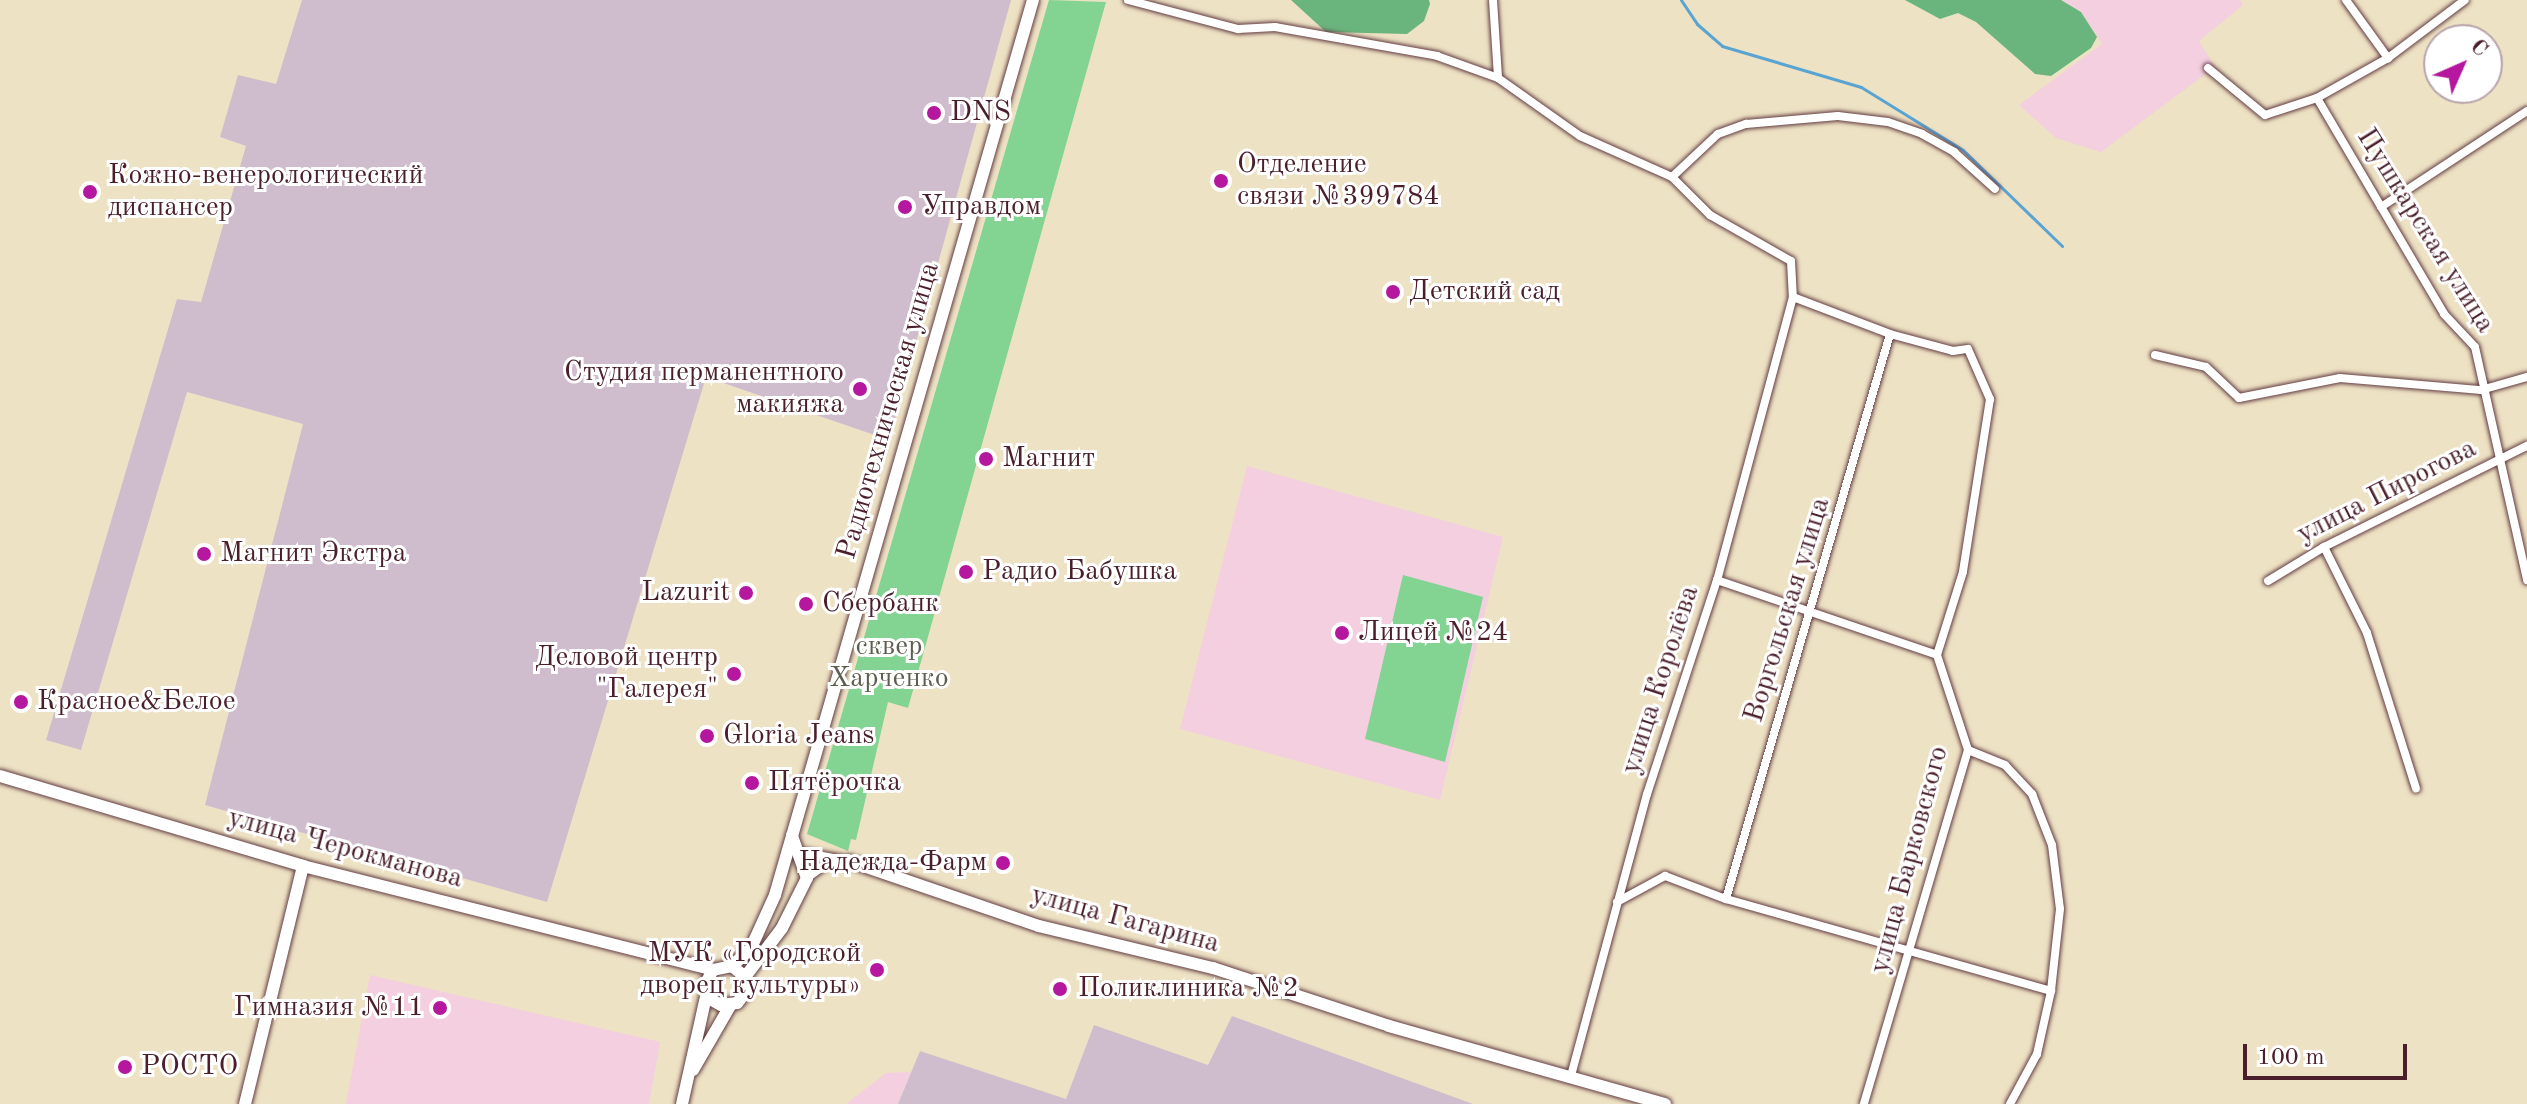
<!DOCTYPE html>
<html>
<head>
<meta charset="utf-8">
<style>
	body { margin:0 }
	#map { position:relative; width:2527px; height:1104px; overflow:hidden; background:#eee2c4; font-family:"Old Standard TT",serif }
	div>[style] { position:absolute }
	.built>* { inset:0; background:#f3cfdf }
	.industrial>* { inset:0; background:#cfbdce }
	.green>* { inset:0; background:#83d393 }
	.forest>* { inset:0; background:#6ab57d }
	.stream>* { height:3px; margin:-1.5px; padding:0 1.5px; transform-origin:1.5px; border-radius:1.5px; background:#5aa4d2 }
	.roads { filter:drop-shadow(0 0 2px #633c42) drop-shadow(0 0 2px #633c42) }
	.street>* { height:8px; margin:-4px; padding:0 4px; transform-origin:4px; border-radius:4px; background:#fff }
	.secondary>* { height:12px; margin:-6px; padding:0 6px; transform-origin:6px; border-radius:6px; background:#fff }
	.dots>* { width:22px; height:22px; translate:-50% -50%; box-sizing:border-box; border:4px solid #fff; border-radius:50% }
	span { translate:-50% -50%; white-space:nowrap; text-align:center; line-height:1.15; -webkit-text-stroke:6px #fff; paint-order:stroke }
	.poi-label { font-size:28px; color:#4a1f2b }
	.left { translate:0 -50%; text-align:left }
	.right { translate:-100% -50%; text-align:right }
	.street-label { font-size:28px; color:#4a1f2b }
	.park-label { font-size:28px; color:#5e5e4f }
	.north { position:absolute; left:2423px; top:24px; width:80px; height:80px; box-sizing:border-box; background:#fff; border:2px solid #b7a5aa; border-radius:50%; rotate:45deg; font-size:22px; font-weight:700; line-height:32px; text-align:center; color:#4a1f2b }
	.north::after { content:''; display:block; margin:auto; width:28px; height:36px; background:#b5179e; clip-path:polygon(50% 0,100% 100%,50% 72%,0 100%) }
	.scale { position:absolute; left:2243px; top:1044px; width:164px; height:36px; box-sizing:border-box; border:4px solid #4a1f2b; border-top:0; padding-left:10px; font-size:24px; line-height:28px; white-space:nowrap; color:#4a1f2b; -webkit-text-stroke:6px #fff; paint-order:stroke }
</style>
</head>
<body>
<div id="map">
	<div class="built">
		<div style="clip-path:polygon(2061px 0,2240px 0,2243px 5px,2199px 41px,2215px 67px,2101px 152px,2056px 138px,2019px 105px,2102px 44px,2081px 12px)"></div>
		<div style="clip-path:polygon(1247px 466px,1503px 537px,1440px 800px,1180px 729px)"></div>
		<div style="clip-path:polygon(370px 975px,660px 1042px,649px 1104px,346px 1104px)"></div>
		<div style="clip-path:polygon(911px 1072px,898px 1104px,846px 1104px,886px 1073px)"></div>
	</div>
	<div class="industrial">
		<div style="clip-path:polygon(302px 0,1011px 0,889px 440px,706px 377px,547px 902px,205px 805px,303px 424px,187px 392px,81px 750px,46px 740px,177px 299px,201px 302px,246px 146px,220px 137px,238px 75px,276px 84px)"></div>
		<div style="clip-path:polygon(1232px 1016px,1473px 1104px,898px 1104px,920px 1051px,1066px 1099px,1094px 1025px,1208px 1065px)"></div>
	</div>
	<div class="green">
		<div style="clip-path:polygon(1049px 0,1106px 2px,908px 708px,888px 702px,856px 840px,851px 839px,848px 851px,807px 834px)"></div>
		<div style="clip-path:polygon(1403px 575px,1483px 597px,1445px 762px,1365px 739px)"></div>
	</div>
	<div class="forest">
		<div style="clip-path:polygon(1291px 0,1429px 0,1430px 4px,1424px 21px,1407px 34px,1326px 32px)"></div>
		<div style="clip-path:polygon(1905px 0,2061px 0,2081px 12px,2097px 37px,2091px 48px,2051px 76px,2035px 74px,1976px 22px,1958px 13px,1940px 19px)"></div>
	</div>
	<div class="stream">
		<div style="left:1681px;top:0;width:29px;rotate:56deg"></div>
		<div style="left:1697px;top:24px;width:33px;rotate:41deg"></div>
		<div style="left:1722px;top:46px;width:145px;rotate:16.4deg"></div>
		<div style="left:1861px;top:87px;width:120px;rotate:31.7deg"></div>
		<div style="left:1963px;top:150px;width:138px;rotate:44.1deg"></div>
	</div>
	<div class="roads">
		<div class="street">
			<div style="left:1128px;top:0;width:114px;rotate:14.8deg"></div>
			<div style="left:1238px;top:29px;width:37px;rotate:-3deg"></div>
			<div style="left:1275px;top:27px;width:165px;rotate:10.1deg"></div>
			<div style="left:1437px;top:56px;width:65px;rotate:19.8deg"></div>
			<div style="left:1498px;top:78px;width:100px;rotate:35.3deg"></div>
			<div style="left:1580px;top:136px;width:101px;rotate:24deg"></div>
			<div style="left:1672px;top:177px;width:54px;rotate:45deg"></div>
			<div style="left:1710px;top:215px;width:93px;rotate:29.6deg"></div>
			<div style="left:1791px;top:261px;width:36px;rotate:87deg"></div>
			<div style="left:1793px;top:297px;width:293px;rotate:105deg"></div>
			<div style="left:1717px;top:580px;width:225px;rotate:108.1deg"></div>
			<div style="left:1647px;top:794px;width:292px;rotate:105.1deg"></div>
			<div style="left:1493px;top:0;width:78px;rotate:86.3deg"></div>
			<div style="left:2346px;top:0;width:72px;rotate:54.1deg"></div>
			<div style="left:2208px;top:68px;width:74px;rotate:39.5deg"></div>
			<div style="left:2265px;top:115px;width:55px;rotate:-18.1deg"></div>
			<div style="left:2317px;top:98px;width:81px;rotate:-29.4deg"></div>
			<div style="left:2388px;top:58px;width:96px;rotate:-37deg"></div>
			<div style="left:2317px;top:98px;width:251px;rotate:59.5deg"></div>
			<div style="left:2444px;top:314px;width:45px;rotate:46.8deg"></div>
			<div style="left:2475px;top:347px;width:239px;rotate:77.4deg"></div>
			<div style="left:1672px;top:177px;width:63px;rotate:-43.1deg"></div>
			<div style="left:1718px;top:134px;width:30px;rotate:-20deg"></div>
			<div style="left:1746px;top:124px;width:92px;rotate:-5deg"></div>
			<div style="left:1838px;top:116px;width:50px;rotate:6.8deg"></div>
			<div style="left:1888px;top:122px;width:36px;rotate:19deg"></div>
			<div style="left:1922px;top:134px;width:37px;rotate:29deg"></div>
			<div style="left:1954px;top:152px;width:55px;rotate:42.1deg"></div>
			<div style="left:2381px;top:207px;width:175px;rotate:-33.3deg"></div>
			<div style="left:1793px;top:297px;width:104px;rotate:20.9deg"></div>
			<div style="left:1890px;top:334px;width:65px;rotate:15.1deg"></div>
			<div style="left:1953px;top:351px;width:15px;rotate:-8deg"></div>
			<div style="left:1968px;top:349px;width:55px;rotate:66.3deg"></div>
			<div style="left:1990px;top:399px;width:175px;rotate:98.9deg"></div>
			<div style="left:1963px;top:572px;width:87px;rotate:107.4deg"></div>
			<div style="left:1937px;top:655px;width:100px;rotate:71.9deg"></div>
			<div style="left:1968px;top:750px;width:369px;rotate:106.4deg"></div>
			<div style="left:2155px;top:355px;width:52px;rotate:13.2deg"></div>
			<div style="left:2206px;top:367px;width:45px;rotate:43.2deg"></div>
			<div style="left:2239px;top:398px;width:103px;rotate:-11.2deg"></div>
			<div style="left:2340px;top:378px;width:142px;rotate:4.9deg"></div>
			<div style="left:2481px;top:390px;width:48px;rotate:-15.8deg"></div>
			<div style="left:2324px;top:547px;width:96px;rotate:63.4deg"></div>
			<div style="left:2367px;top:633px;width:163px;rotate:72.5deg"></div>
			<div style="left:1717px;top:580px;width:232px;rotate:18.8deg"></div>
			<div style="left:2268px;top:581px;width:66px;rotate:-31.3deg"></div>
			<div style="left:2324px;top:547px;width:227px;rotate:-26.5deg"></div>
			<div style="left:1968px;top:750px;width:40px;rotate:22deg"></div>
			<div style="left:2005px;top:765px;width:40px;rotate:47deg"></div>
			<div style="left:2032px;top:794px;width:55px;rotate:68.6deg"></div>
			<div style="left:2052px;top:845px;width:64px;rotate:82.9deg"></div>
			<div style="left:2060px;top:909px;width:82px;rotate:96.3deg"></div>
			<div style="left:2051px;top:991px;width:65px;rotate:102.5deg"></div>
			<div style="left:2037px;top:1054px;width:57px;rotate:118.4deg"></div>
			<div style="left:801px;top:852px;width:49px;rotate:10.6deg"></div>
			<div style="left:807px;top:878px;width:26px;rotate:-36deg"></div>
			<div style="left:828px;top:863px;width:12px;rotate:-5deg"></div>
			<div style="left:1726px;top:899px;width:588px;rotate:-73.81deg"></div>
			<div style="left:1617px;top:902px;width:55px;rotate:-28.4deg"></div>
			<div style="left:1665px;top:876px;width:65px;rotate:20.7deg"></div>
			<div style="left:1726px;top:899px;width:338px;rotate:15.8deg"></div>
		</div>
		<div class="secondary">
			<div style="left:0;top:776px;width:316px;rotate:16.5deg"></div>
			<div style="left:303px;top:866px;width:423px;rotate:14.2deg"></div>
			<div style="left:849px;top:861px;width:201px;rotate:18.9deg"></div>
			<div style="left:1039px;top:926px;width:179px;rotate:13.6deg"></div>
			<div style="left:1213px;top:968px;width:185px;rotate:18.2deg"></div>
			<div style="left:1389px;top:1026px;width:287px;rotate:15.8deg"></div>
			<div style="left:732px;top:966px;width:17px;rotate:40deg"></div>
			<div style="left:745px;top:977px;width:15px;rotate:86deg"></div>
			<div style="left:746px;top:992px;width:14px;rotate:129deg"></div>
			<div style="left:737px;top:1003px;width:16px;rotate:173deg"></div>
			<div style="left:721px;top:1005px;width:10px;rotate:-151deg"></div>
			<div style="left:712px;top:1000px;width:18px;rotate:-109deg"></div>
			<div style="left:706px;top:983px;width:15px;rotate:-62deg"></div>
			<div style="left:713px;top:970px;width:19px;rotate:-12deg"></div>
			<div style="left:732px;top:966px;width:26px;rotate:-43deg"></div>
			<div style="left:751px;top:948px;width:58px;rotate:-65.6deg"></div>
			<div style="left:775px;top:895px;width:931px;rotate:-73.92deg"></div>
			<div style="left:745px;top:977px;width:61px;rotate:-52.9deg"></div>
			<div style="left:782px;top:928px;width:56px;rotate:-63.4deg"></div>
			<div style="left:807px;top:878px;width:45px;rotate:-109.7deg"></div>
			<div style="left:693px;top:1070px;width:74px;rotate:-60deg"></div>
			<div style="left:245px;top:1104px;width:245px;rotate:-76.3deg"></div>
			<div style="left:682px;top:1104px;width:115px;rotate:-77.4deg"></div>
		</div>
	</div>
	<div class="dots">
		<div style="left:934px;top:113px;background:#b5179e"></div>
		<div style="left:1221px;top:181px;background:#b5179e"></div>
		<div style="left:90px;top:192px;background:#b5179e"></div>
		<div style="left:905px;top:207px;background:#b5179e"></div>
		<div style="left:1393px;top:292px;background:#b5179e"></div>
		<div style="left:860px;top:389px;background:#b5179e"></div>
		<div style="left:986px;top:459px;background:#b5179e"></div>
		<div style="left:204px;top:554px;background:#b5179e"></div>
		<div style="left:966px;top:572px;background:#b5179e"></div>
		<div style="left:746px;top:593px;background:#b5179e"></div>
		<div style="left:806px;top:604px;background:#b5179e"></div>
		<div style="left:1342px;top:633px;background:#b5179e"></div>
		<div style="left:734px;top:674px;background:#b5179e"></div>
		<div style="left:21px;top:702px;background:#b5179e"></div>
		<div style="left:707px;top:736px;background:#b5179e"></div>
		<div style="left:752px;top:783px;background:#b5179e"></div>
		<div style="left:1003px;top:863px;background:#b5179e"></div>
		<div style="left:877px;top:970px;background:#b5179e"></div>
		<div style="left:1060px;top:989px;background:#b5179e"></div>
		<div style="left:440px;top:1008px;background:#b5179e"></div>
		<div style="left:125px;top:1067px;background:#b5179e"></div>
	</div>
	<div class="poi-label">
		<span class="left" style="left:950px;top:113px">DNS</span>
		<span class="left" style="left:1237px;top:181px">Отделение<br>связи №399784</span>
		<span class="left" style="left:108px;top:192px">Кожно-венерологический<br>диспансер</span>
		<span class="left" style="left:921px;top:207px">Управдом</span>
		<span class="left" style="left:1409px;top:292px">Детский сад</span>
		<span class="right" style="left:844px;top:389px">Студия перманентного<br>макияжа</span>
		<span class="left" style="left:1002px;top:459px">Магнит</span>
		<span class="left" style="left:220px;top:554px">Магнит Экстра</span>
		<span class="left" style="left:982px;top:572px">Радио Бабушка</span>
		<span class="right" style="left:730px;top:593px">Lazurit</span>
		<span class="left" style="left:822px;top:604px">Сбербанк</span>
		<span class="left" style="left:1358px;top:633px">Лицей №24</span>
		<span class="right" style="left:718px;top:674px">Деловой центр<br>"Галерея"</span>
		<span class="left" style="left:37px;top:702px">Красное&amp;Белое</span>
		<span class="left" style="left:723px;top:736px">Gloria Jeans</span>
		<span class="left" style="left:768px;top:783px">Пятёрочка</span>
		<span class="right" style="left:987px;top:863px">Надежда-Фарм</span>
		<span class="right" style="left:861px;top:970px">МУК «Городской<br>дворец культуры»</span>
		<span class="left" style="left:1078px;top:989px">Поликлиника №2</span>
		<span class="right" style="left:424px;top:1008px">Гимназия №11</span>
		<span class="left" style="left:141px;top:1067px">РОСТО</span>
	</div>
	<div class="street-label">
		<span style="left:2425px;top:231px;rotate:58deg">Пушкарская улица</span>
		<span style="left:889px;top:411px;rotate:-74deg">Радиотехническая улица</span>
		<span style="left:2387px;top:492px;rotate:-27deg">улица Пирогова</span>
		<span style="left:1788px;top:610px;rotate:-73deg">Воргольская улица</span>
		<span style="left:1661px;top:680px;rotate:-72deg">улица Королёва</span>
		<span style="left:345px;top:849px;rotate:15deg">улица Черокманова</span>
		<span style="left:1910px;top:860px;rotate:-75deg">улица Барковского</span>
		<span style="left:1125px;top:920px;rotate:15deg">улица Гагарина</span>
	</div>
	<div class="park-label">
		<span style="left:889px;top:663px">сквер<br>Харченко</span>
	</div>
	<div class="north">С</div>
	<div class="scale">100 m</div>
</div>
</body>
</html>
